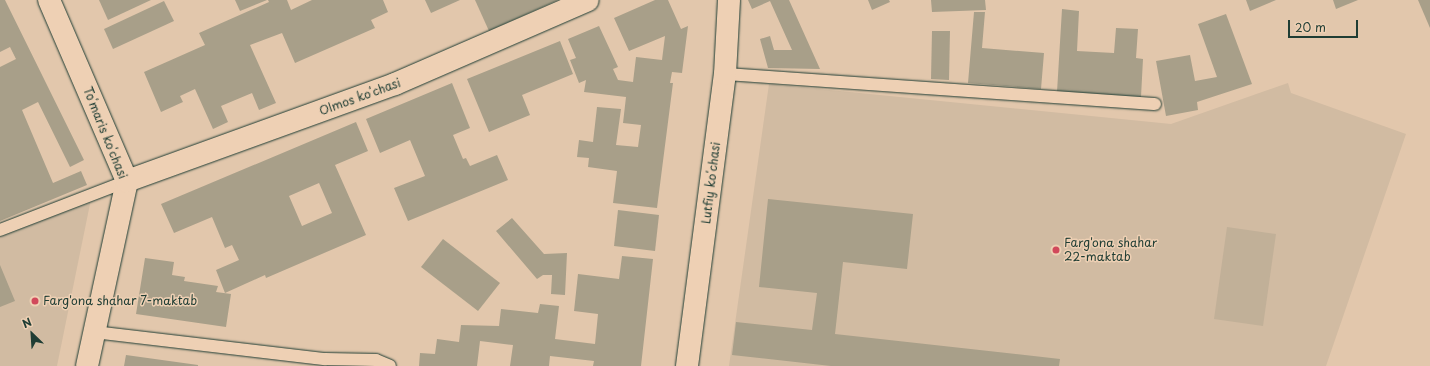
<!DOCTYPE html>
<html>
<head>
<meta charset="utf-8">
<style>
	body { margin:0 }
	#map { position:relative; width:1430px; height:366px; overflow:hidden; background:#e2c7ac; font-family:"Playpen Sans",sans-serif }
	div>[style] { position:absolute }
	.built>* { inset:0; background:#d1bba2 }
	.green>* { inset:0; background:#c1b098 }
	.building>* { inset:0; background:#a89f89 }
	.roads { filter:drop-shadow(0 0 1px #1f3d34) drop-shadow(0 0 1px #1f3d34) }
	.lane>* { height:12px; margin:-6px; padding:0 6px; transform-origin:6px; border-radius:6px; background:#eed0b4 }
	.street>* { height:22px; margin:-11px; padding:0 11px; transform-origin:11px; border-radius:11px; background:#eed0b4 }
	.dots>* { width:11px; height:11px; translate:-50% -50%; box-sizing:border-box; border:2px solid #eed0b4; border-radius:50% }
	span { translate:-50% -50%; white-space:nowrap; text-align:center; line-height:1.15; -webkit-text-stroke:3px #eed0b4; paint-order:stroke }
	.street-label { font-size:12px; color:#1f3d34 }
	.poi-label { font-size:12px; color:#1f3d34 }
	.left { translate:0 -50%; text-align:left }
	.north { position:absolute; left:12px; top:314px; width:40px; height:40px; -webkit-text-stroke:3px #eed0b4; paint-order:stroke; rotate:335deg; font-size:11px; font-weight:700; line-height:16px; text-align:center; color:#1f3d34 }
	.north::after { content:''; display:block; margin:auto; width:14px; height:18px; background:#1f3d34; clip-path:polygon(50% 0,100% 100%,50% 72%,0 100%) }
	.scale { position:absolute; left:1288px; top:20px; width:70px; height:18px; box-sizing:border-box; border:2px solid #1f3d34; border-top:0; padding-left:5px; font-size:12px; line-height:14px; white-space:nowrap; color:#1f3d34; -webkit-text-stroke:3px #eed0b4; paint-order:stroke }
</style>
</head>
<body>
<div id="map">
	<div class="built">
		<div style="clip-path:polygon(1288px 83px,1291px 93px,1406px 134px,1326px 366px,729px 366px,769px 84px,1171px 124px)"></div>
		<div style="clip-path:polygon(91px 199px,57px 366px,0 366px,0 235px)"></div>
	</div>
	<div class="green">
		<div style="clip-path:polygon(1227px 227px,1276px 234px,1263px 326px,1214px 319px)"></div>
	</div>
	<div class="building">
		<div style="clip-path:polygon(0 0,5px 0,84px 160px,70px 167px,38px 102px,22px 110px,53px 183px,81px 171px,87px 185px,0 221px,0 67px,16px 59px,10px 47px,0 52px)"></div>
		<div style="clip-path:polygon(99px 0,151px 0,108px 20px)"></div>
		<div style="clip-path:polygon(235px 0,267px 0,240px 11px)"></div>
		<div style="clip-path:polygon(268px 0,287px 0,291px 10px,312px 0,383px 0,388px 12px,371px 20px,375px 28px,295px 63px,282px 33px,250px 45px,276px 103px,259px 110px,252px 93px,221px 106px,228px 122px,213px 129px,195px 89px,180px 96px,183px 102px,161px 112px,144px 72px,205px 45px,199px 33px,269px 2px)"></div>
		<div style="clip-path:polygon(425px 0,460px 0,431px 13px)"></div>
		<div style="clip-path:polygon(475px 0,558px 0,489px 31px)"></div>
		<div style="clip-path:polygon(655px 0,668px 0,681px 29px,688px 26px,682px 73px,672px 72px,670px 83px,673px 83px,657px 208px,613px 203px,617px 171px,588px 167px,589px 158px,577px 157px,579px 140px,593px 142px,597px 107px,621px 109px,616px 145px,638px 147px,641px 125px,623px 123px,626px 97px,584px 92px,586px 80px,579px 83px,570px 60px,576px 58px,568px 39px,599px 26px,618px 67px,613px 69px,618px 80px,633px 82px,636px 57px,662px 60px,665px 36px,629px 51px,614px 18px)"></div>
		<div style="clip-path:polygon(748px 0,789px 0,820px 69px,768px 68px,760px 39px,770px 36px,774px 50px,792px 50px,770px 1px,752px 9px)"></div>
		<div style="clip-path:polygon(868px 0,889px 0,890px 2px,872px 10px)"></div>
		<div style="clip-path:polygon(931px 0,985px 0,986px 10px,932px 12px)"></div>
		<div style="clip-path:polygon(1246px 0,1276px 0,1250px 11px)"></div>
		<div style="clip-path:polygon(1333px 0,1358px 0,1336px 9px)"></div>
		<div style="clip-path:polygon(1418px 0,1430px 0,1430px 28px)"></div>
		<div style="clip-path:polygon(164px 1px,174px 21px,113px 49px,104px 29px)"></div>
		<div style="clip-path:polygon(1062px 9px,1079px 11px,1077px 51px,1114px 53px,1116px 28px,1138px 29px,1136px 58px,1143px 59px,1141px 97px,1057px 92px)"></div>
		<div style="clip-path:polygon(974px 12px,985px 12px,982px 48px,1044px 53px,1041px 89px,968px 83px)"></div>
		<div style="clip-path:polygon(1226px 14px,1252px 84px,1197px 102px,1198px 110px,1166px 116px,1156px 61px,1190px 55px,1195px 81px,1217px 77px,1198px 24px)"></div>
		<div style="clip-path:polygon(932px 31px,950px 31px,949px 80px,931px 79px)"></div>
		<div style="clip-path:polygon(560px 41px,573px 74px,522px 95px,530px 115px,489px 132px,467px 79px)"></div>
		<div style="clip-path:polygon(452px 83px,470px 128px,453px 135px,463px 159px,466px 158px,470px 166px,497px 155px,508px 180px,408px 221px,394px 188px,425px 176px,410px 140px,380px 153px,366px 119px)"></div>
		<div style="clip-path:polygon(evenodd,356px 122px,368px 151px,335px 165px,366px 235px,266px 278px,265px 275px,225px 293px,216px 270px,239px 260px,232px 245px,225px 248px,212px 217px,174px 233px,161px 204px,356px 122px,319px 183px,332px 213px,302px 226px,289px 196px,319px 183px)"></div>
		<div style="clip-path:polygon(768px 199px,913px 214px,907px 269px,843px 262px,835px 334px,1060px 359px,1059px 366px,831px 366px,732px 355px,736px 322px,812px 330px,817px 293px,759px 287px)"></div>
		<div style="clip-path:polygon(618px 210px,659px 215px,655px 251px,614px 246px)"></div>
		<div style="clip-path:polygon(512px 218px,544px 254px,567px 253px,565px 295px,551px 294px,552px 275px,543px 275px,537px 279px,496px 231px)"></div>
		<div style="clip-path:polygon(443px 239px,500px 283px,478px 311px,421px 267px)"></div>
		<div style="clip-path:polygon(622px 256px,653px 259px,641px 366px,593px 366px,594px 361px,550px 356px,549px 366px,510px 366px,513px 345px,480px 341px,477px 366px,419px 366px,420px 353px,435px 354px,437px 339px,459px 342px,461px 325px,499px 326px,501px 309px,538px 313px,540px 304px,559px 306px,555px 339px,595px 344px,598px 314px,574px 311px,578px 274px,619px 279px)"></div>
		<div style="clip-path:polygon(145px 258px,174px 262px,172px 275px,185px 277px,184px 281px,218px 286px,216px 292px,231px 294px,226px 327px,136px 314px)"></div>
		<div style="clip-path:polygon(0 265px,15px 301px,0 307px)"></div>
		<div style="clip-path:polygon(126px 355px,198px 365px,198px 366px,124px 366px)"></div>
	</div>
	<div class="roads">
		<div class="lane">
			<div style="left:725px;top:74px;width:431px;rotate:4deg"></div>
			<div style="left:0;top:230px;width:136px;rotate:-21.1deg"></div>
			<div style="left:94px;top:332px;width:233px;rotate:6.7deg"></div>
			<div style="left:325px;top:359px;width:51px;rotate:1.1deg"></div>
			<div style="left:376px;top:360px;width:15px;rotate:23deg"></div>
		</div>
		<div class="street">
			<div style="left:49px;top:0;width:197px;rotate:66.7deg"></div>
			<div style="left:127px;top:181px;width:189px;rotate:102.2deg"></div>
			<div style="left:127px;top:181px;width:285px;rotate:-19.9deg"></div>
			<div style="left:395px;top:84px;width:210px;rotate:-23.5deg"></div>
			<div style="left:687px;top:366px;width:294px;rotate:-82.6deg"></div>
			<div style="left:725px;top:74px;width:74px;rotate:-86.9deg"></div>
		</div>
	</div>
	<div class="dots">
		<div style="left:1056px;top:250px;background:#d1495b"></div>
		<div style="left:35px;top:301px;background:#d1495b"></div>
	</div>
	<div class="street-label">
		<span style="left:360px;top:97px;rotate:-20deg">Olmos koʻchasi</span>
		<span style="left:105px;top:133px;rotate:68deg">Toʻmaris koʻchasi</span>
		<span style="left:711px;top:183px;rotate:-83deg">Lutfiy koʻchasi</span>
	</div>
	<div class="poi-label">
		<span class="left" style="left:1064px;top:250px">Farg'ona shahar<br>22-maktab</span>
		<span class="left" style="left:43px;top:301px">Farg'ona shahar 7-maktab</span>
	</div>
	<div class="north">N</div>
	<div class="scale">20 m</div>
</div>
</body>
</html>
